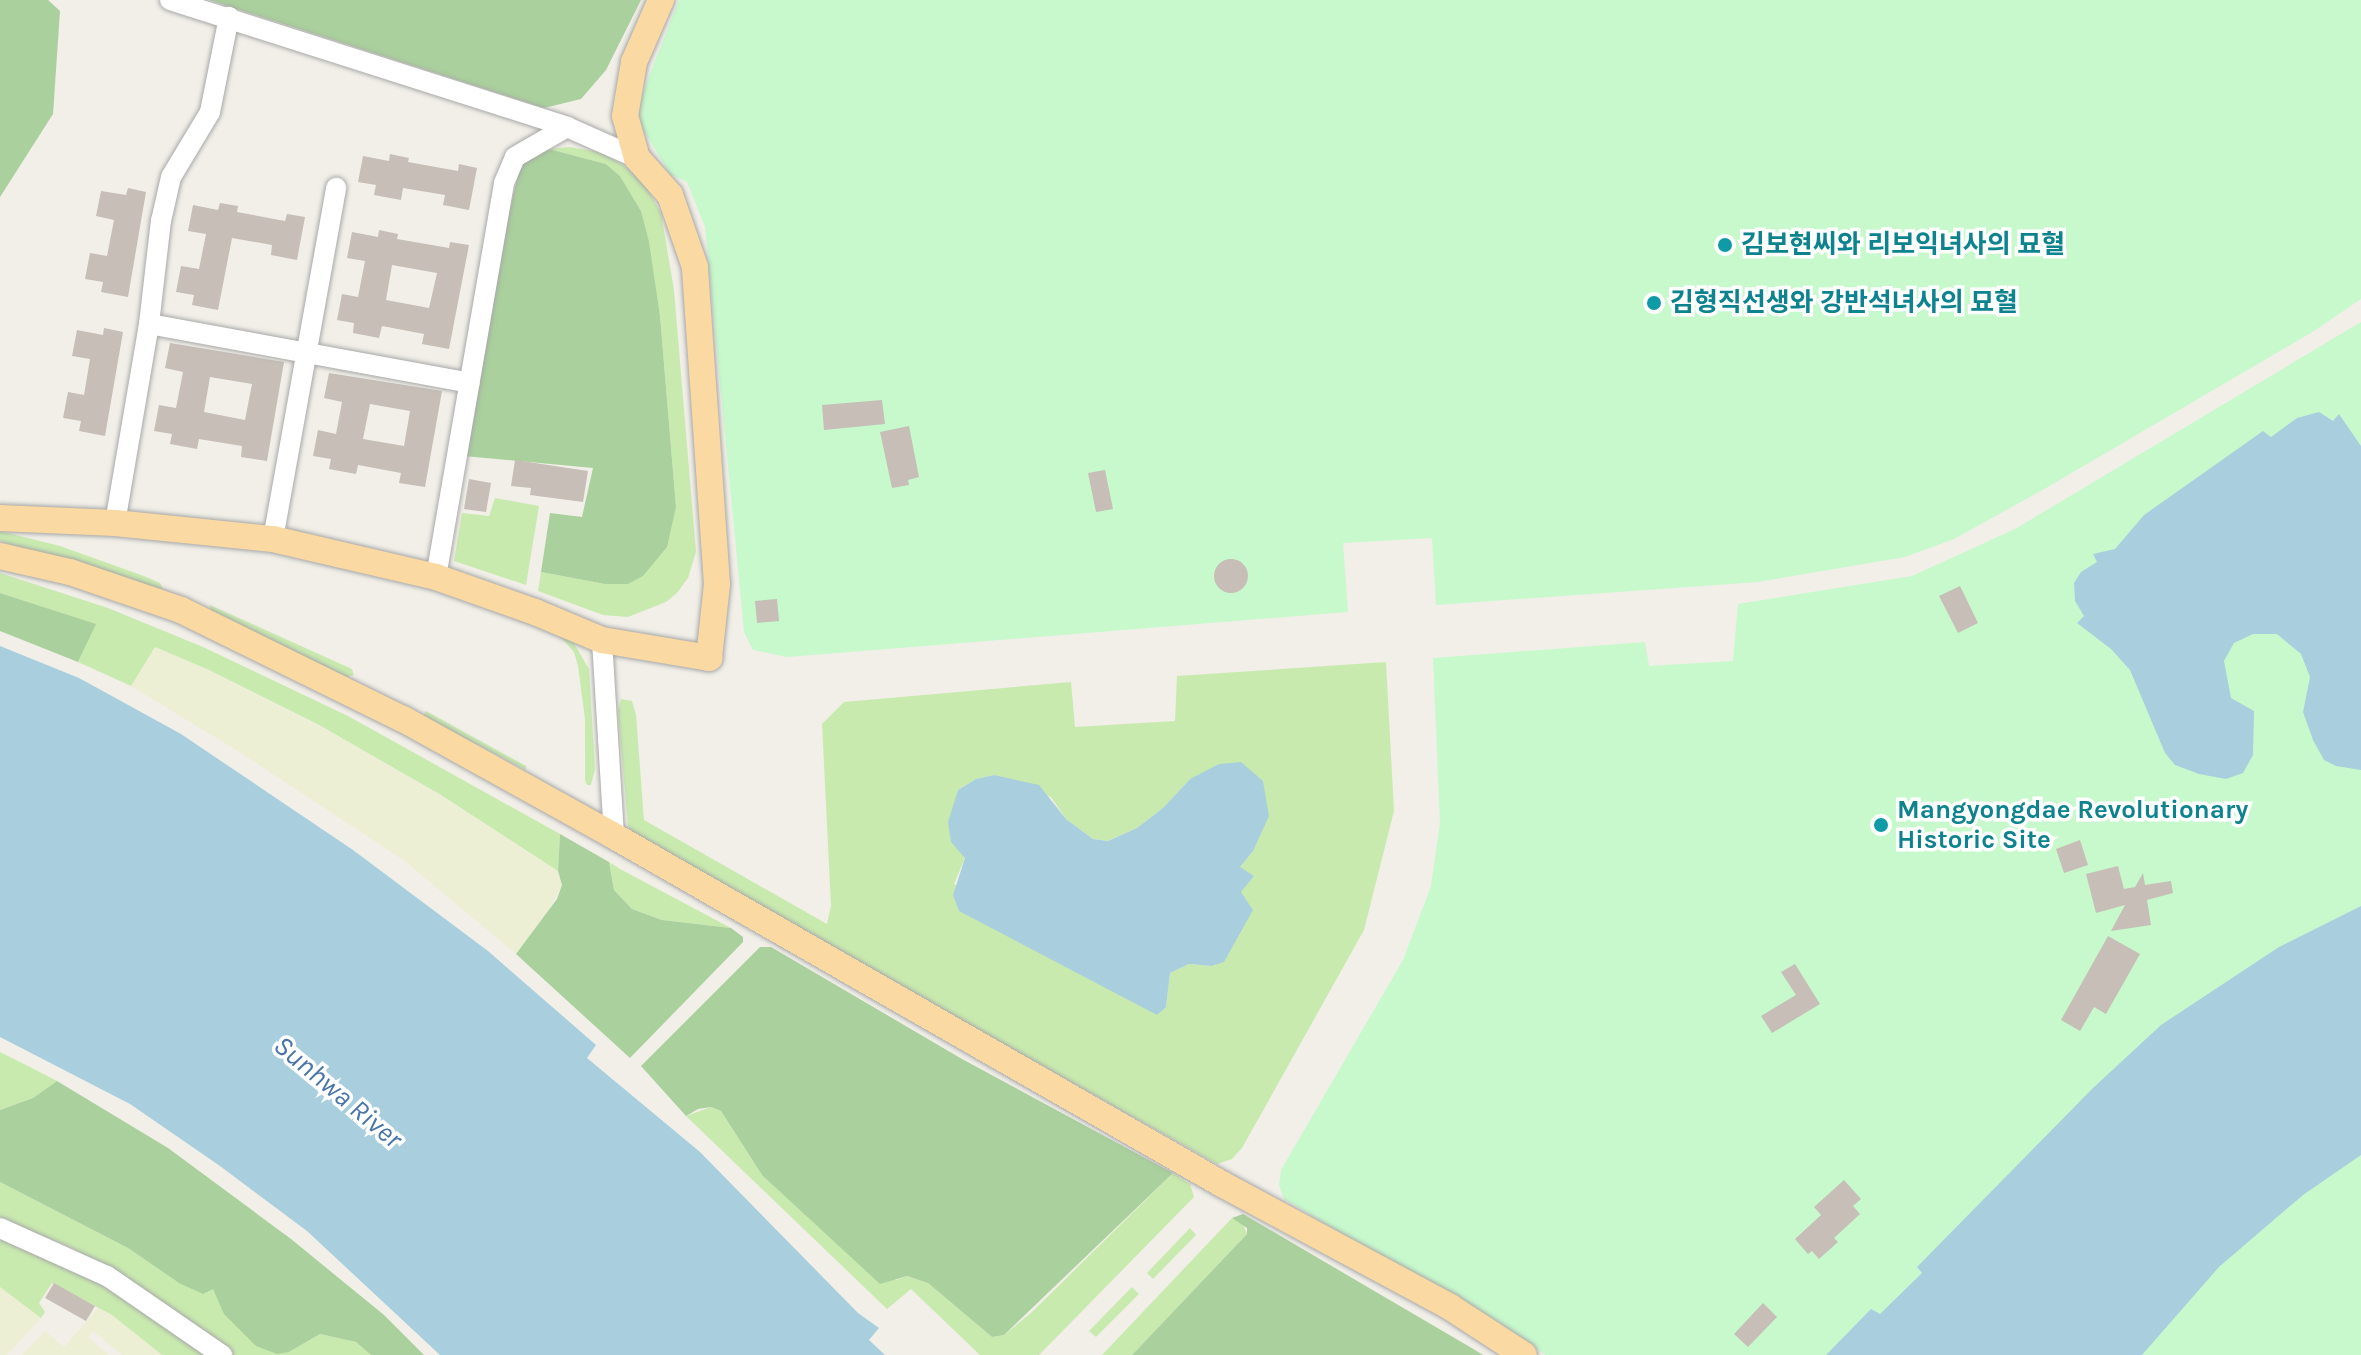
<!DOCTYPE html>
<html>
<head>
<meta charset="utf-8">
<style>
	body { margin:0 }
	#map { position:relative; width:2361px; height:1355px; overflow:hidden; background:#f1efe8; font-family:Karla,"Noto Sans KR",sans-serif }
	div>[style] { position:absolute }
	.farmland>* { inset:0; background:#ecefd4 }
	.grass>* { inset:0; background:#c9eaaf }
	.forest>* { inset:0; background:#aad09d }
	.park>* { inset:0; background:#c7f9cd }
	.water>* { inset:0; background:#a9cfde }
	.building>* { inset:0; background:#c6beb7 }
	.round { border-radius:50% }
	.roads { filter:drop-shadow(0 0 2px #a8a8a8) drop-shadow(0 0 2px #a8a8a8) }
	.minor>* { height:20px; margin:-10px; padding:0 10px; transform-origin:10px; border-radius:10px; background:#fff }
	.major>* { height:26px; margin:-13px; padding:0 13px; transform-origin:13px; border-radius:13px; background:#fbd9a3 }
	.dots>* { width:22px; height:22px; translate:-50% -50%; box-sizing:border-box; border:4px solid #fff; border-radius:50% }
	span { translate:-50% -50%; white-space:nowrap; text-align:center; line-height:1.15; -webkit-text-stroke:7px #fff; paint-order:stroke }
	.culture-label { font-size:26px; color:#0d838f; font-weight:700 }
	.left { translate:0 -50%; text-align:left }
	.water-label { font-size:28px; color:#4a75a9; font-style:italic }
</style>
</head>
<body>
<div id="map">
	<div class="farmland">
		<div style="clip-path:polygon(155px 647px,209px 670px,323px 728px,441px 795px,558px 871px,562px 885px,542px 922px,516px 954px,406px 862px,241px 753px,131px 686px)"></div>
		<div style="clip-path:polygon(0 1287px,41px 1318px,7px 1355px,0 1355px)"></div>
		<div style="clip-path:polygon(98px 1308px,112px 1315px,162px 1355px,122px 1355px,93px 1331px,88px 1337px,109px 1355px,22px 1355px,45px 1331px,64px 1347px)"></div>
	</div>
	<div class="grass">
		<div style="clip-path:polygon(569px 147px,599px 152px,622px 164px,644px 183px,661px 213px,674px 290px,696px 552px,688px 578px,677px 593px,666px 602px,628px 617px,603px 615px,538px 591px,541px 572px,605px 584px,676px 507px,660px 316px,641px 211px,620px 176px,606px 164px,549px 149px)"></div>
		<div style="clip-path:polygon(495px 498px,539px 506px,526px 585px,454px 561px,462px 513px,489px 516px)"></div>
		<div style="clip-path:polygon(0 531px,60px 546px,144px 576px,160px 583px,163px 589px,159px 591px,0 541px)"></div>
		<div style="clip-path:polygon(0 573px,108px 608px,203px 647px,348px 716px,560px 834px,558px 871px,441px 795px,319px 725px,209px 670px,155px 647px,131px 686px,78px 662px,95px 624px,0 593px)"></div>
		<div style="clip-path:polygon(210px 605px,352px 669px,354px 675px,347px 677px,211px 612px)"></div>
		<div style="clip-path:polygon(556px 632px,572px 640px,589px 669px,595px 769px,591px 785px,587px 785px,585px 780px,585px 719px,578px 666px,574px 652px)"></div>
		<div style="clip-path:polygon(evenodd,1386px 662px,1394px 811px,1364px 930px,1242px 1148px,1232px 1159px,1217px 1164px,635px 837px,628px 826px,618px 711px,621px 699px,632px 701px,636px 715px,644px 820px,827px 924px,831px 906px,822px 724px,844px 702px,1071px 682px,1075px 727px,1175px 721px,1177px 676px,1386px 662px,994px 775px,1051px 797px,1066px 819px,1093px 839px,1108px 841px,1137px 828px,1163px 808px,1190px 779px,1253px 851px,1239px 868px,1241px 892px,1211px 966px,1189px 964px,1170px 973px,1166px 1007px,954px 884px,965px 858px,958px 790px,976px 779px,994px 775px)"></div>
		<div style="clip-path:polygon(426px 711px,526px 766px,526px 770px,423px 716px)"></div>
		<div style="clip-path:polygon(609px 862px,620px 869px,731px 928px,662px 920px,632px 909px,614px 890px)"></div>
		<div style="clip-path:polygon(0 1052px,30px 1067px,57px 1081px,33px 1098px,0 1110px)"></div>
		<div style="clip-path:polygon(711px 1107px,721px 1111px,762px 1175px,896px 1280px,907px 1276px,928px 1283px,992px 1337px,1004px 1335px,1032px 1312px,1173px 1173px,1190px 1184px,1194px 1197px,1039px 1355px,980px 1355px,911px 1289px,887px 1309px,686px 1116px)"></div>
		<div style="clip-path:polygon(0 1182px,128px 1248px,179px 1283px,213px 1288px,218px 1299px,289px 1352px,320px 1334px,356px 1342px,371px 1355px,233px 1355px,147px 1291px,108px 1268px,68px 1246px,0 1219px)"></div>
		<div style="clip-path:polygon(1232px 1218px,1243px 1224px,1247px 1234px,1132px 1355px,1102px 1355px)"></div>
		<div style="clip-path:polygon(1190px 1228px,1196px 1235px,1153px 1279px,1147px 1273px)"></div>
		<div style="clip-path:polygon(0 1234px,93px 1275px,211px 1355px,162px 1355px,112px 1315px,52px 1283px,39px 1303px,45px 1312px,41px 1318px,0 1287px)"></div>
		<div style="clip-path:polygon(1132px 1287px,1139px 1294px,1096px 1337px,1089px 1331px)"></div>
	</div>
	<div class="forest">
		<div style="clip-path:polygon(0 0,48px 0,60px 11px,53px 114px,0 197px)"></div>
		<div style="clip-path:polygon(209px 0,641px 0,606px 70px,581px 99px,544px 108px)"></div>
		<div style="clip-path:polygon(549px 149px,606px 164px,620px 176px,641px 211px,649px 242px,660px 316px,676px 507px,667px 547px,643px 576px,628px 584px,605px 584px,541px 572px,550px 513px,582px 517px,593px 468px,464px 456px,500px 250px,520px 167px,529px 156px)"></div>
		<div style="clip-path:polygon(0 593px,96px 624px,78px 662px,0 631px)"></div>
		<div style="clip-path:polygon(560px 834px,609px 862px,614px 890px,632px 909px,662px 920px,731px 928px,743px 937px,743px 942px,630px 1058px,516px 954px,557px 899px,562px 885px,558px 871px)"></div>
		<div style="clip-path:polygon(760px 947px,771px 947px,962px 1059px,1173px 1173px,1004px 1335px,992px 1337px,928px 1283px,907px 1276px,880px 1284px,762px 1175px,721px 1111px,711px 1107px,698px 1109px,686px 1116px,641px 1066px)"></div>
		<div style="clip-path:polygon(57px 1081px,168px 1148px,291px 1239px,384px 1315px,424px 1355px,371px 1355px,356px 1342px,320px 1334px,289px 1352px,277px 1354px,256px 1346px,224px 1314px,213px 1289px,203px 1294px,179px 1283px,128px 1248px,0 1182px,0 1110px,33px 1098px)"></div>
		<div style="clip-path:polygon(1243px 1214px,1475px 1350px,1483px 1355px,1132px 1355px,1247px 1234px,1247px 1228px,1232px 1218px)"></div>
	</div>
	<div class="park">
		<div style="clip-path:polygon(679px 0,2361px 0,2361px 299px,2314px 331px,2046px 488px,1954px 539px,1905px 557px,1758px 582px,1436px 605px,1432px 538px,1343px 543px,1348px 612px,787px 657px,753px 650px,744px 632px,705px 227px,687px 182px,670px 174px,634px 115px)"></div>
		<div style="clip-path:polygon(2361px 322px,2361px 1355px,1546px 1355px,1284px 1199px,1279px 1185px,1281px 1170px,1403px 960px,1431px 886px,1440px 823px,1433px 658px,1645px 642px,1649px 666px,1733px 661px,1738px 604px,1912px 576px,2015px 529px)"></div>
	</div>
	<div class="water">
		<div style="clip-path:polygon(2319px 412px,2333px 421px,2339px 414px,2361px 446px,2361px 770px,2336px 766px,2324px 760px,2313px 740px,2303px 712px,2310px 677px,2301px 654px,2277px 634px,2253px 634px,2234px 643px,2224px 661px,2231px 698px,2254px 711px,2253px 755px,2243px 773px,2226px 779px,2199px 774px,2175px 765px,2165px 753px,2130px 670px,2111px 649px,2077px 623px,2084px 616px,2075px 601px,2074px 583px,2081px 572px,2097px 562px,2093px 554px,2115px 549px,2144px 515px,2263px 431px,2271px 437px,2297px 418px)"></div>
		<div style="clip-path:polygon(0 646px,79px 678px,181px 734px,353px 850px,488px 951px,596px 1045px,587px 1058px,700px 1152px,858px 1313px,879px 1328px,869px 1340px,885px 1355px,440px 1355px,307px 1231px,220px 1166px,130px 1104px,0 1037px)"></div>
		<div style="clip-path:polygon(1241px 762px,1263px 781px,1269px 816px,1253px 851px,1240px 867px,1254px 876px,1241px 892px,1253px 910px,1224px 962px,1211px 966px,1189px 964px,1170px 973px,1166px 1007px,1157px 1015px,959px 911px,953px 895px,965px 858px,951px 842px,948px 822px,958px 790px,976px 779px,994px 775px,1039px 785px,1066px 819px,1093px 839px,1108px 841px,1137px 828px,1163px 808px,1190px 779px,1219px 764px)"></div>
		<div style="clip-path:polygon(2361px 906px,2361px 1155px,2303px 1195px,2219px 1267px,2142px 1355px,1826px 1355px,1871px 1309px,1880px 1314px,1922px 1273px,1917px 1267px,2093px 1088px,2161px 1025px,2279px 947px)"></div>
	</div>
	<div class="building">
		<div style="clip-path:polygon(390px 154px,409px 158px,408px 162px,458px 171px,459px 164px,477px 168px,469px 210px,443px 205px,445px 195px,403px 188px,401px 200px,374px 195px,376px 185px,358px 182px,363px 156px,389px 161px)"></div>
		<div style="clip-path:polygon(128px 188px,146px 192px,128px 297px,101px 292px,103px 282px,85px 279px,90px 253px,107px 256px,114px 220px,96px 216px,101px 191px,126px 195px)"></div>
		<div style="clip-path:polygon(220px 203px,238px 206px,237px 212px,285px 221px,287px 214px,305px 217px,297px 260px,271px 255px,272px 245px,232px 238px,218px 310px,192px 305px,194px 295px,176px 292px,181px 266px,199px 269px,206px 234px,188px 231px,193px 205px,218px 210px)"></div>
		<div style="clip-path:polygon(evenodd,379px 230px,398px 234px,397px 239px,449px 248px,450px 242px,469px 245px,449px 349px,422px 344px,424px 334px,382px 326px,379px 338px,353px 333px,354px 323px,337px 320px,342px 294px,358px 297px,365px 261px,347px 258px,352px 232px,378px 237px,379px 230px,392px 265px,437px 273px,429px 308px,386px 300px,392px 265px)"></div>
		<div style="clip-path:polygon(104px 328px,123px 332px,105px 436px,79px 431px,81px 421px,63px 418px,68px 392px,84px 395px,90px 359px,72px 356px,77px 330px,103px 335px)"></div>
		<div style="clip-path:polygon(evenodd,170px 343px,284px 362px,267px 461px,241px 457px,242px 446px,199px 439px,197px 449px,170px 444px,172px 434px,154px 431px,159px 405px,176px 408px,183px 372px,165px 368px,170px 343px,210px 377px,252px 384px,245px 420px,204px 412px,210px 377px)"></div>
		<div style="clip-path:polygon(evenodd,329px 373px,442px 391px,425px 487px,399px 483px,401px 473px,358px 465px,356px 474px,329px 469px,331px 459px,313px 456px,318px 430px,336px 434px,342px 402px,324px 398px,329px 373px,370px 404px,410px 411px,404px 446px,363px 439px,370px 404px)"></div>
		<div style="clip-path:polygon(882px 400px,885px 424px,824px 430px,822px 405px)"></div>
		<div style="clip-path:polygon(909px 426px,919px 477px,908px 480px,909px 485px,892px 488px,880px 432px)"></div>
		<div style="clip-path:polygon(515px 460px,588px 471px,583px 502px,530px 495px,531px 488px,511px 486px)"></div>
		<div style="clip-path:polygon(1105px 470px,1113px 509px,1096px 512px,1088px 473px)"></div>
		<div style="clip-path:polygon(469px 479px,491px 483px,486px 512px,464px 509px)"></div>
		<div class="round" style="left:1214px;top:559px;width:34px;height:34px"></div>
		<div style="clip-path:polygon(1960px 586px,1978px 623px,1958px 633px,1939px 596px)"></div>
		<div style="clip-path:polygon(777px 599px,779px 621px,757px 623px,755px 601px)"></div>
		<div style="clip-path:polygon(2080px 840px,2088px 865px,2064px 873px,2056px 849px)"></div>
		<div style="clip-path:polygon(2118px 866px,2124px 889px,2135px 887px,2143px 873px,2145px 885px,2171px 881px,2173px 893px,2147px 900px,2151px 925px,2111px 931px,2125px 905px,2096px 913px,2086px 874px)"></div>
		<div style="clip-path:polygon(2108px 936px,2140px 954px,2106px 1014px,2094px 1007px,2080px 1031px,2061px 1020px)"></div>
		<div style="clip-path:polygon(1795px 964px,1820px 1004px,1772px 1033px,1761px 1016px,1796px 995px,1781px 972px)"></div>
		<div style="clip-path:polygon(1844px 1180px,1861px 1199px,1853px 1206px,1860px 1214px,1834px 1238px,1838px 1242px,1819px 1259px,1812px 1251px,1808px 1254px,1795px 1239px,1821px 1215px,1814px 1207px)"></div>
		<div style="clip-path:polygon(54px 1283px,95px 1306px,86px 1321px,45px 1298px)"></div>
		<div style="clip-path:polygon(1763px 1303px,1777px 1317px,1748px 1347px,1734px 1334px)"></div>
	</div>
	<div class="roads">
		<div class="minor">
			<div style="left:170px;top:0;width:417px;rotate:17.7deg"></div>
			<div style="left:149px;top:324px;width:326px;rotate:10.4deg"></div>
			<div style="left:115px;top:523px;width:202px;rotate:-80.3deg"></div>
			<div style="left:149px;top:324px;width:104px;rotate:-83.4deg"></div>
			<div style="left:161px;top:221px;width:45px;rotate:-77.2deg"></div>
			<div style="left:171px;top:177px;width:76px;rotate:-59deg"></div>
			<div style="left:210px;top:112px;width:97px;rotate:-78.7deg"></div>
			<div style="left:273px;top:539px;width:357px;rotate:-79.8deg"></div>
			<div style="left:436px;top:577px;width:400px;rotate:-80.2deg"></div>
			<div style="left:504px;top:183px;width:28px;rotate:-67deg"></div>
			<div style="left:515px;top:157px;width:60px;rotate:-30deg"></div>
			<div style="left:567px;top:127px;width:77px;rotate:23.9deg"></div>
			<div style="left:602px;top:640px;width:196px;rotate:86.5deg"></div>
			<div style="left:0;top:1228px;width:117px;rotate:24.2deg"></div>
			<div style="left:107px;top:1276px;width:140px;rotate:34.5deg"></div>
		</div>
		<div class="major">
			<div style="left:0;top:518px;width:115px;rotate:2.5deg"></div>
			<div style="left:115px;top:523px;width:159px;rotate:5.8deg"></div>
			<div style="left:273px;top:539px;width:167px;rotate:13.1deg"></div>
			<div style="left:436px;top:577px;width:105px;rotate:19.5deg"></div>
			<div style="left:535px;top:612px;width:73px;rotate:22.7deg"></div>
			<div style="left:602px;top:640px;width:109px;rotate:9.5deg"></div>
			<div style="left:709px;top:658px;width:74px;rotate:-83.8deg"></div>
			<div style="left:717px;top:584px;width:318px;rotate:-94deg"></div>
			<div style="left:695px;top:267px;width:76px;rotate:-109.1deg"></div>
			<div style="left:670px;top:195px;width:50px;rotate:-131.7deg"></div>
			<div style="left:637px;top:158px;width:44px;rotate:-105.9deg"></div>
			<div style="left:625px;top:116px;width:55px;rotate:-80.5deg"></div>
			<div style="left:634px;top:62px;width:68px;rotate:-66.5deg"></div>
			<div style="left:0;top:556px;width:72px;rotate:12.9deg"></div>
			<div style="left:70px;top:572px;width:117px;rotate:18.9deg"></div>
			<div style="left:181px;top:610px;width:247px;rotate:26.2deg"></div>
			<div style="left:403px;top:719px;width:241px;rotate:29deg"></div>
			<div style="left:614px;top:836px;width:701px;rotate:29.79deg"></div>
			<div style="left:1222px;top:1184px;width:259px;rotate:28.3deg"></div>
			<div style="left:1450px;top:1307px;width:88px;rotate:33deg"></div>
		</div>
	</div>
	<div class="dots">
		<div style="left:1725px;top:245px;background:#0f9aa8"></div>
		<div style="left:1654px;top:303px;background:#0f9aa8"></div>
		<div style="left:1881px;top:825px;background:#0f9aa8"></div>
	</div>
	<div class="culture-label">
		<span class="left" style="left:1741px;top:245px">김보현씨와 리보익녀사의 묘혈</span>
		<span class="left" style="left:1670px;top:303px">김형직선생와 강반석녀사의 묘혈</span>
		<span class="left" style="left:1897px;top:825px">Mangyongdae Revolutionary<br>Historic Site</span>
	</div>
	<div class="water-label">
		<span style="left:338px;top:1092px;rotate:40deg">Sunhwa River</span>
	</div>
</div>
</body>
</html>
